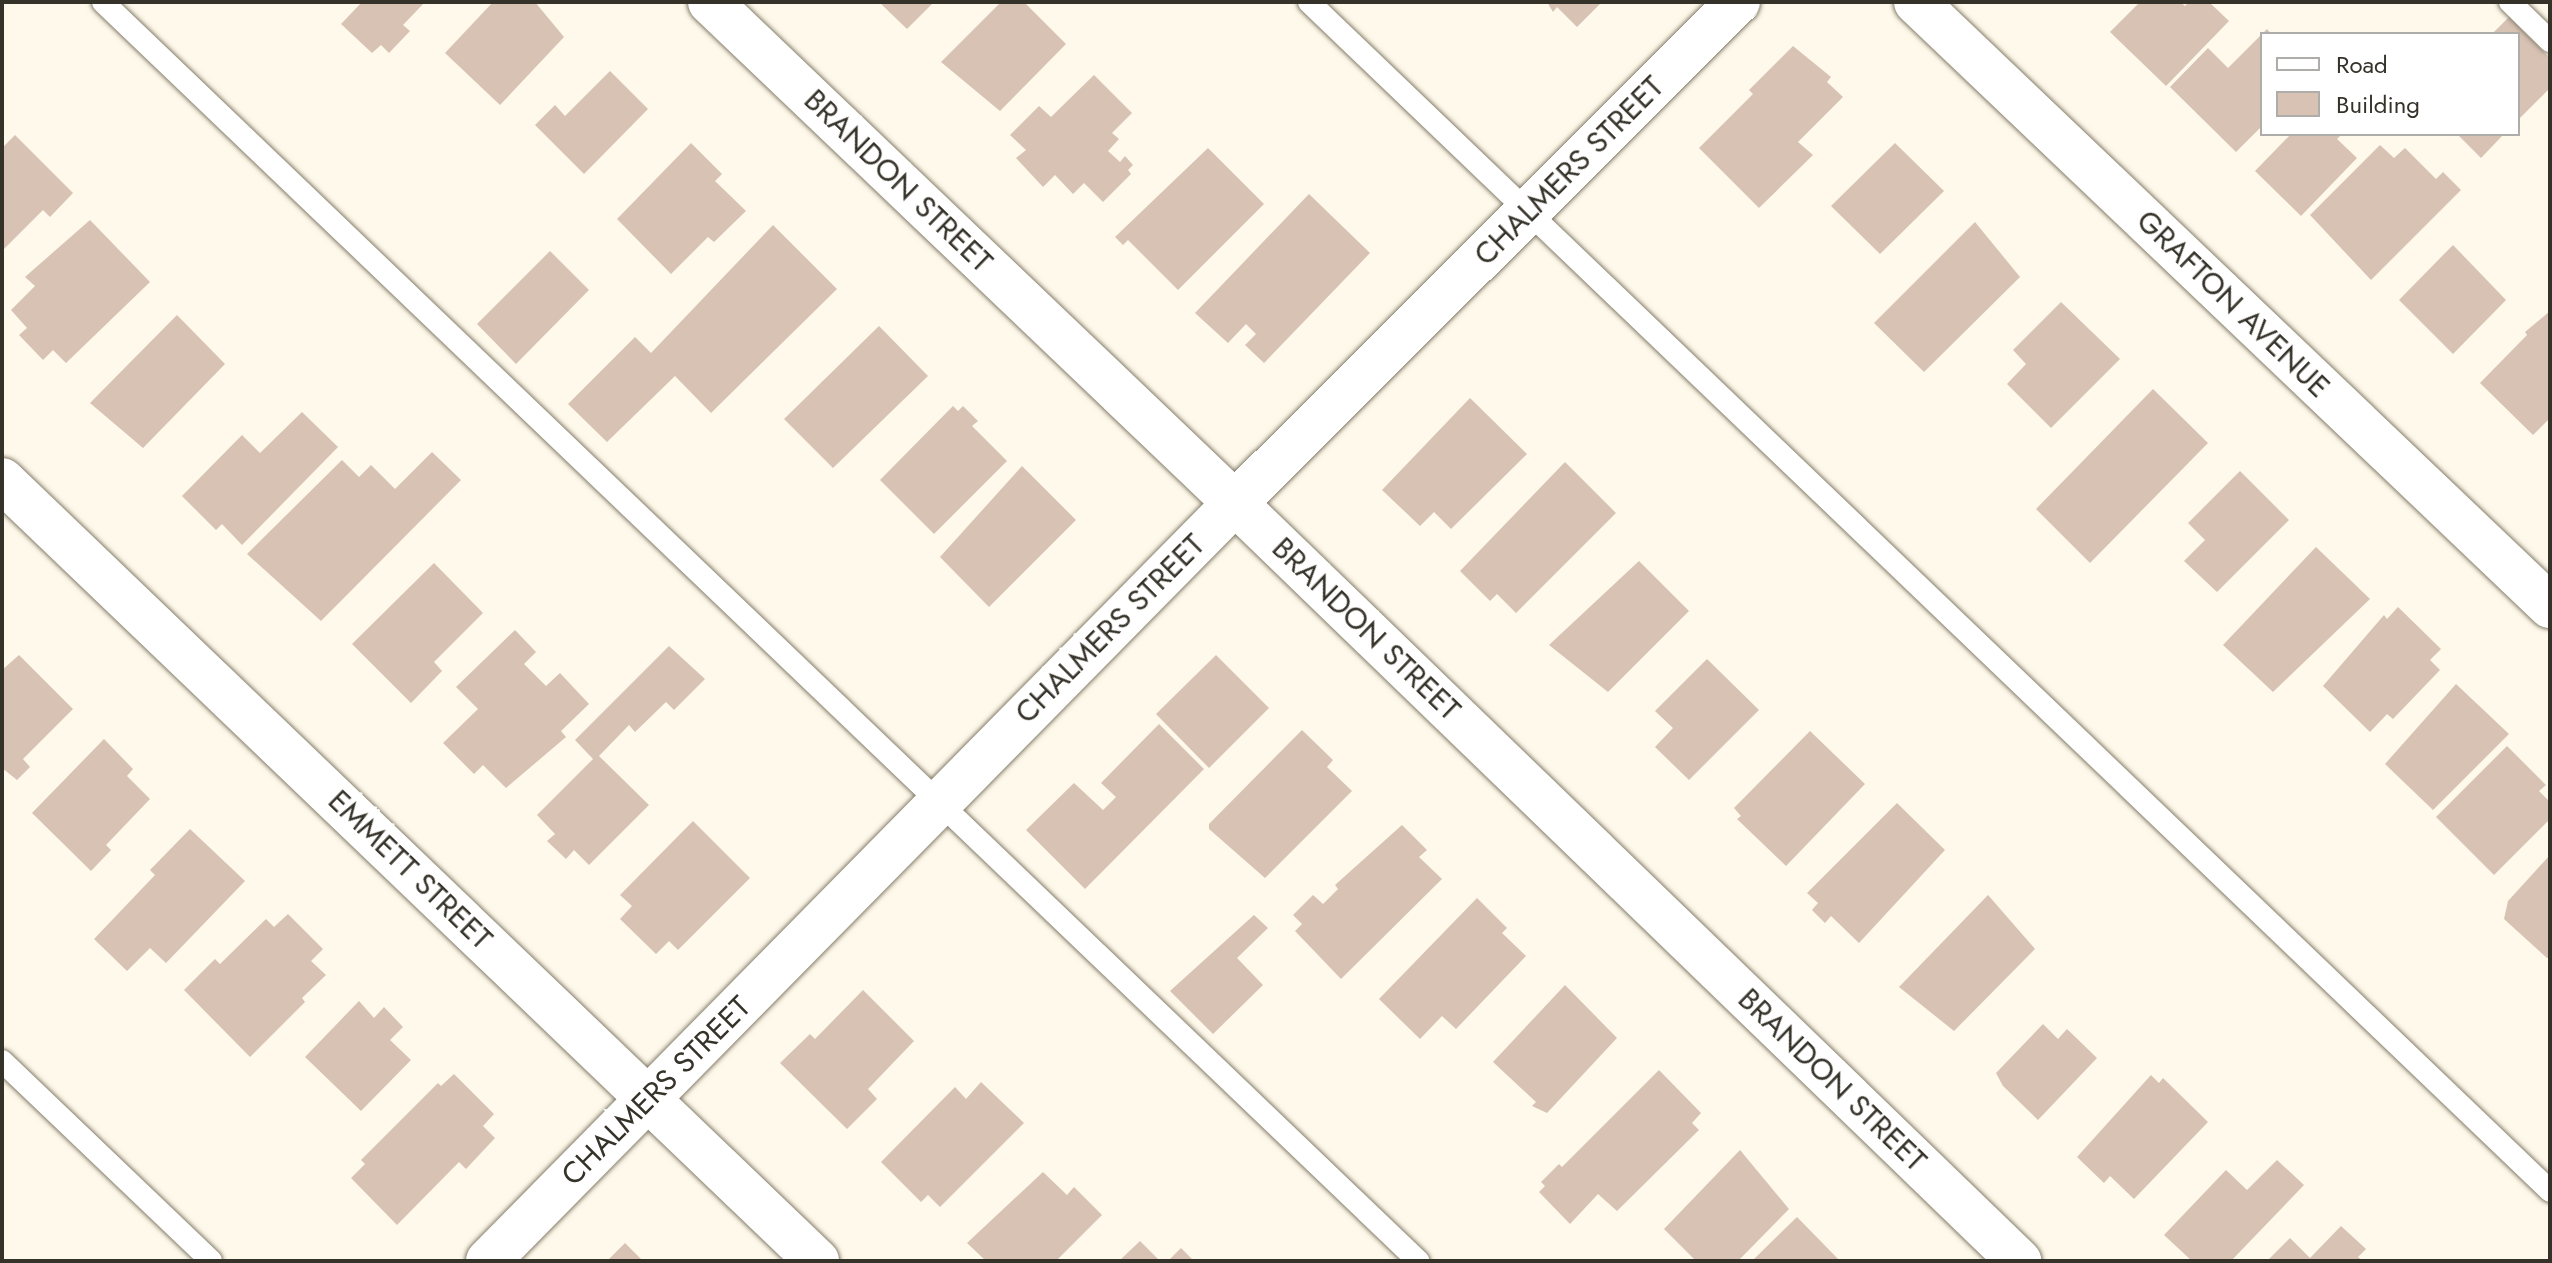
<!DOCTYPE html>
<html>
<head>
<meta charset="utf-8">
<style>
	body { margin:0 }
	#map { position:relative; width:2552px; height:1263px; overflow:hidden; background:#fef9eb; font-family:Jost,sans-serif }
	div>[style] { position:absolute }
	.building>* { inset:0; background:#d7c2b4 }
	.roads { filter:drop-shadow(0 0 2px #857d6a) drop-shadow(0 0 2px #857d6a) }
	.lane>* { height:22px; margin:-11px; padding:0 11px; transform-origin:11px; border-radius:11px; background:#fff }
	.street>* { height:44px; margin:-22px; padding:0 22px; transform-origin:22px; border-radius:22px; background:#fff }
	span { translate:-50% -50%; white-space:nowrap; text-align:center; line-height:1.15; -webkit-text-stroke:8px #fff; paint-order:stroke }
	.street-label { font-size:30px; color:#353229 }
	.frame { position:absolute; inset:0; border:4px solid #353229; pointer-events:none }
	.legend { position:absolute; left:2260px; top:32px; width:260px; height:104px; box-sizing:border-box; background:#fff; border:2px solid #aeada9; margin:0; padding:10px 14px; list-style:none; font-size:24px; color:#353229 }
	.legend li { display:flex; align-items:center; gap:16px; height:40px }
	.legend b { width:40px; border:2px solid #aeada9 }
</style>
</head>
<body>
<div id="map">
	<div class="building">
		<div style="clip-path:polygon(362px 2px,425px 2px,403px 25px,410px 31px,389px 53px,381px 45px,372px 53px,341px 24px)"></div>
		<div style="clip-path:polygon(493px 2px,535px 2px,564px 37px,500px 105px,445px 53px)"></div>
		<div style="clip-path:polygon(879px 2px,934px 2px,907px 29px)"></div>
		<div style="clip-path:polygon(1001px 2px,1024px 2px,1066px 44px,1000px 111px,941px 62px)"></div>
		<div style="clip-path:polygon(1547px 2px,1602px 2px,1577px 27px,1557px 7px,1553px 12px)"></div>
		<div style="clip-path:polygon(2140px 2px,2180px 2px,2185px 6px,2189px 2px,2209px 2px,2229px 21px,2166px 86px,2110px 32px)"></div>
		<div style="clip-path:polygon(2509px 17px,2550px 58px,2550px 88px,2518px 120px,2518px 34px,2492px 34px)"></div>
		<div style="clip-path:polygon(2267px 29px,2271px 34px,2262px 34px,2262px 126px,2236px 152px,2170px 87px,2208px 48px,2228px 68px)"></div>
		<div style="clip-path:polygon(1793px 46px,1831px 77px,1827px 82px,1843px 97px,1798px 142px,1813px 155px,1759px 208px,1699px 148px,1753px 94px,1749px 90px)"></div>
		<div style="clip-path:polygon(610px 71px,648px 109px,584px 174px,535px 125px,555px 105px,565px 116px)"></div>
		<div style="clip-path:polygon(1094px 75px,1132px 113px,1112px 133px,1119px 139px,1108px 151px,1120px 162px,1125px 156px,1133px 165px,1128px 170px,1131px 174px,1103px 202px,1084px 183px,1073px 194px,1055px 175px,1043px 187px,1016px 158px,1026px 150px,1010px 135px,1039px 106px,1051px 117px)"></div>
		<div style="clip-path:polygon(2291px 134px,2342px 134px,2337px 139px,2357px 158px,2301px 216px,2255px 171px)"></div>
		<div style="clip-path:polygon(2457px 134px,2504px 134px,2481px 158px)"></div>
		<div style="clip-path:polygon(15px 135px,73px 193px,50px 217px,43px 210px,2px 251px,2px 148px)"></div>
		<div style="clip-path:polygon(691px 143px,722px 174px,715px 181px,746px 211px,714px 242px,708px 237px,671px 274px,617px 219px)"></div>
		<div style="clip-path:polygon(1895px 143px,1944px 191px,1880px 254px,1831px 206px)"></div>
		<div style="clip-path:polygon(2380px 145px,2394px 158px,2405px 148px,2436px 179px,2443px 172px,2461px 190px,2371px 280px,2310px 215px)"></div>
		<div style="clip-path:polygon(1208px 148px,1264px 204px,1178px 290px,1128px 240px,1123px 245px,1115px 237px)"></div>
		<div style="clip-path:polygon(1309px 194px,1370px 253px,1264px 363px,1245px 345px,1256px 334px,1246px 324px,1228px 343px,1195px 313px)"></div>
		<div style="clip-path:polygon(90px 220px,150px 282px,66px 363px,53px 350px,43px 360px,19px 335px,27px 328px,11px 310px,35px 286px,25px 277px)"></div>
		<div style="clip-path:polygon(1975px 222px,2020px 277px,1924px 372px,1874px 323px)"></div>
		<div style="clip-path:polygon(773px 225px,837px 289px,711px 413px,675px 376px,607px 442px,568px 404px,635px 337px,651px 353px)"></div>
		<div style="clip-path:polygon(2453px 245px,2506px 300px,2453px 354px,2399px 300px)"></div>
		<div style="clip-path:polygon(550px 251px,589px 290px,516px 364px,477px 324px)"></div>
		<div style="clip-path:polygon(2061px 302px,2120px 359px,2051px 428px,2007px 384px,2026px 364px,2013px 350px)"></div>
		<div style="clip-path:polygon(2550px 311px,2550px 418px,2533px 435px,2480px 383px,2527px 335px,2525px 332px)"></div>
		<div style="clip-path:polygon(177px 315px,225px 364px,143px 448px,90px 403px)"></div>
		<div style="clip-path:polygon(879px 326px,928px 376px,833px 468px,784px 419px)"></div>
		<div style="clip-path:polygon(2153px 389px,2208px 443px,2090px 563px,2036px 509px)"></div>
		<div style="clip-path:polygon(1470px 398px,1527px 454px,1451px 529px,1434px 512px,1420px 526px,1382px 490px)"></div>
		<div style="clip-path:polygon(953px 406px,958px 411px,963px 406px,978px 421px,972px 426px,1007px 461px,934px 534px,880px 480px)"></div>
		<div style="clip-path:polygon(302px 412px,338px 447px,242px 545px,222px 524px,216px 530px,182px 496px,242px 435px,260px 453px)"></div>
		<div style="clip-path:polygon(432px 452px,461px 480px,321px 621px,247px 554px,342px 460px,359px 477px,371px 465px,395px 489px)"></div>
		<div style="clip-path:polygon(1565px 462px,1616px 513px,1516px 613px,1497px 594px,1490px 601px,1460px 571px)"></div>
		<div style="clip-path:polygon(1022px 466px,1076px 520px,989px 607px,940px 557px)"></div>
		<div style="clip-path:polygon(2240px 471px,2289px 520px,2217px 592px,2184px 561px,2205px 540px,2188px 523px)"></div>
		<div style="clip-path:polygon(2316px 547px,2370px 599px,2273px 692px,2223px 645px)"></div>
		<div style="clip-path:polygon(1639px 561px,1689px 611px,1608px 692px,1549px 645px)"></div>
		<div style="clip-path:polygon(434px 563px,483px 613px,434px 662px,442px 671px,411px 703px,352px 644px)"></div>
		<div style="clip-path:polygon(2398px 607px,2441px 649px,2430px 660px,2440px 670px,2393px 719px,2387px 714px,2370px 732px,2323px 686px,2384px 615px,2387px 619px)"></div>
		<div style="clip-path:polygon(515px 630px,536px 652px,524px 664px,546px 686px,560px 673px,589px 704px,561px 731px,566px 737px,506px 788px,483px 765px,474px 774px,443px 743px,478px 709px,456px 687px)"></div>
		<div style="clip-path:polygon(669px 646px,705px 679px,674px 710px,666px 702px,635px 732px,629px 725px,599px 756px,649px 805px,589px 865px,574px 850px,566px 859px,547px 841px,555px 834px,537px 815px,593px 759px,575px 740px)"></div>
		<div style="clip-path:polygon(19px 655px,73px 709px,23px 759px,30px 767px,17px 780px,2px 768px,2px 670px)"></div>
		<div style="clip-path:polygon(1216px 655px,1269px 708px,1209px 768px,1156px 714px)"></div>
		<div style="clip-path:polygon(1707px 659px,1759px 710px,1689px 780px,1655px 747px,1673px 728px,1655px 711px)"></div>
		<div style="clip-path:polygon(2456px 684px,2509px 734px,2433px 810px,2385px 764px)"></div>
		<div style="clip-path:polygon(1159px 724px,1204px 769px,1085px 889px,1026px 830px,1074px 783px,1103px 810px,1116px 797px,1101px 783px)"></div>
		<div style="clip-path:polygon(1302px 730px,1333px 760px,1327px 767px,1352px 791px,1265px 878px,1209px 829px,1209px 824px)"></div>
		<div style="clip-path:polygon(1810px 731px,1865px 784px,1786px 866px,1737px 819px,1741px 816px,1734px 808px)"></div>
		<div style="clip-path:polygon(104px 739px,133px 769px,127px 776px,150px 799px,106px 845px,111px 850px,91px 871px,32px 813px)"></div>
		<div style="clip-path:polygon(2507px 746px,2546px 785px,2539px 791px,2550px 802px,2550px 819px,2494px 875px,2436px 817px)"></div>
		<div style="clip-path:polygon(1897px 803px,1945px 850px,1859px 943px,1831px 916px,1825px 923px,1812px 910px,1818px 903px,1807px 893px)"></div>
		<div style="clip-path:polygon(693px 821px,750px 878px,678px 950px,669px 941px,656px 954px,620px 919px,632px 906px,620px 895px)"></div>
		<div style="clip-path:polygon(1402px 825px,1427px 850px,1419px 857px,1442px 879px,1341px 979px,1295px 931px,1302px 924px,1293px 915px,1313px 895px,1323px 904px,1338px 889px,1335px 885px)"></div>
		<div style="clip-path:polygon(190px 829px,245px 881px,166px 963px,150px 948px,127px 971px,94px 939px,155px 875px,150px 870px)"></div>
		<div style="clip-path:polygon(2550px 855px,2550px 957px,2547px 958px,2504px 919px,2508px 901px)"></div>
		<div style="clip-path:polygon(1988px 895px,2035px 949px,1954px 1031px,1899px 987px)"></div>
		<div style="clip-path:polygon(1477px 898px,1507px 928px,1502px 933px,1526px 956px,1456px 1029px,1442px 1016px,1420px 1039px,1379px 999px)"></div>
		<div style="clip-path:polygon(288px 914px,323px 949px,311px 961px,326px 975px,302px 998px,305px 1002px,250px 1057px,184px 990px,215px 959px,220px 964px,266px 919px,274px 927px)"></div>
		<div style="clip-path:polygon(1254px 915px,1268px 928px,1237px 958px,1263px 985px,1213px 1034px,1170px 991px)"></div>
		<div style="clip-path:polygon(1565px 985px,1617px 1038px,1547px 1113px,1532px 1106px,1536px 1102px,1493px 1062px)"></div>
		<div style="clip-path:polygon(863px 990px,914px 1041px,868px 1089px,877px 1099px,847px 1129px,780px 1063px,810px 1034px,815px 1039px)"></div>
		<div style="clip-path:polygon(359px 1001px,374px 1018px,384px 1007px,403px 1027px,390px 1040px,411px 1060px,361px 1111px,305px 1057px)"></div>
		<div style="clip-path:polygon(2043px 1024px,2058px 1039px,2067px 1029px,2097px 1058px,2038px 1120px,2003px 1086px,1996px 1073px)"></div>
		<div style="clip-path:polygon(1659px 1070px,1701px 1113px,1692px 1123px,1699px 1130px,1617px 1211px,1598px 1194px,1570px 1224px,1539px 1192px,1545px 1186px,1541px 1182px,1559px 1164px,1562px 1167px)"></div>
		<div style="clip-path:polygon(454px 1074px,494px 1114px,483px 1126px,495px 1138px,466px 1169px,459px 1162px,397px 1225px,351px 1178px,365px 1164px,361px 1160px,438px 1083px,441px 1086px)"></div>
		<div style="clip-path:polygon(2151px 1075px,2159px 1083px,2163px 1078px,2208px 1122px,2134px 1199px,2110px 1176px,2104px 1183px,2077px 1157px)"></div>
		<div style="clip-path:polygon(981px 1082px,1024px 1123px,940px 1207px,928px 1195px,921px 1202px,881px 1162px,955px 1087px,966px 1099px)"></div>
		<div style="clip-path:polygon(1740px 1150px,1789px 1209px,1738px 1261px,1696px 1261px,1664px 1229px)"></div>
		<div style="clip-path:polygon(2277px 1160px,2304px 1185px,2231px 1261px,2192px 1261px,2164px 1235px,2226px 1170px,2247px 1190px)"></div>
		<div style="clip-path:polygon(1043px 1172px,1067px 1195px,1074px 1187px,1102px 1215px,1056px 1261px,986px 1261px,967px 1243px)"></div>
		<div style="clip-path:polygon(1797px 1217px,1840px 1261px,1752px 1261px)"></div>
		<div style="clip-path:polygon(2341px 1226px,2366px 1249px,2358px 1257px,2363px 1261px,2267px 1261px,2290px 1238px,2310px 1258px)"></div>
		<div style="clip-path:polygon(1140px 1241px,1160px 1261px,1119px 1261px)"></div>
		<div style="clip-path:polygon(625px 1243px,643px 1261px,607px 1261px)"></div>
		<div style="clip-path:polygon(1181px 1248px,1194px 1261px,1168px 1261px)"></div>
	</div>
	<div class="roads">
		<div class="lane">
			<div style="left:103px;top:2px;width:1821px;rotate:43.75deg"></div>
			<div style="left:1309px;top:2px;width:1719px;rotate:43.77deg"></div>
			<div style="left:2510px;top:2px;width:56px;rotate:44.3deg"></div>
			<div style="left:2px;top:1061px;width:289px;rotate:43.7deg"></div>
		</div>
		<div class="street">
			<div style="left:710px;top:2px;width:726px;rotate:43.66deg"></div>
			<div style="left:1235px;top:503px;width:1091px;rotate:44.03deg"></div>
			<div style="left:1916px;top:2px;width:876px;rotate:43.61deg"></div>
			<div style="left:2px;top:480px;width:1129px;rotate:43.78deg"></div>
			<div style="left:488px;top:1261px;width:1064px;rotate:-45.42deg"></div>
			<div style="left:1235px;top:503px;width:710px;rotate:-44.89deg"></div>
		</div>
	</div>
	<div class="street-label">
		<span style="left:1569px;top:171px;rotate:-45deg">CHALMERS STREET</span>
		<span style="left:898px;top:181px;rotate:44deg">BRANDON STREET</span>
		<span style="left:2233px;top:304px;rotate:44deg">GRAFTON AVENUE</span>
		<span style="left:1110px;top:629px;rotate:-45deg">CHALMERS STREET</span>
		<span style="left:1366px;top:629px;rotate:44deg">BRANDON STREET</span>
		<span style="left:410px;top:870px;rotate:44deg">EMMETT STREET</span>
		<span style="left:1832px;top:1080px;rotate:44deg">BRANDON STREET</span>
		<span style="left:656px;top:1091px;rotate:-45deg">CHALMERS STREET</span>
	</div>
	<div class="frame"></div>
	<ul class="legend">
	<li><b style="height:10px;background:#fff"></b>Road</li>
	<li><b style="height:22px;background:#d7c2b4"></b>Building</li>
	</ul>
</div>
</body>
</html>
